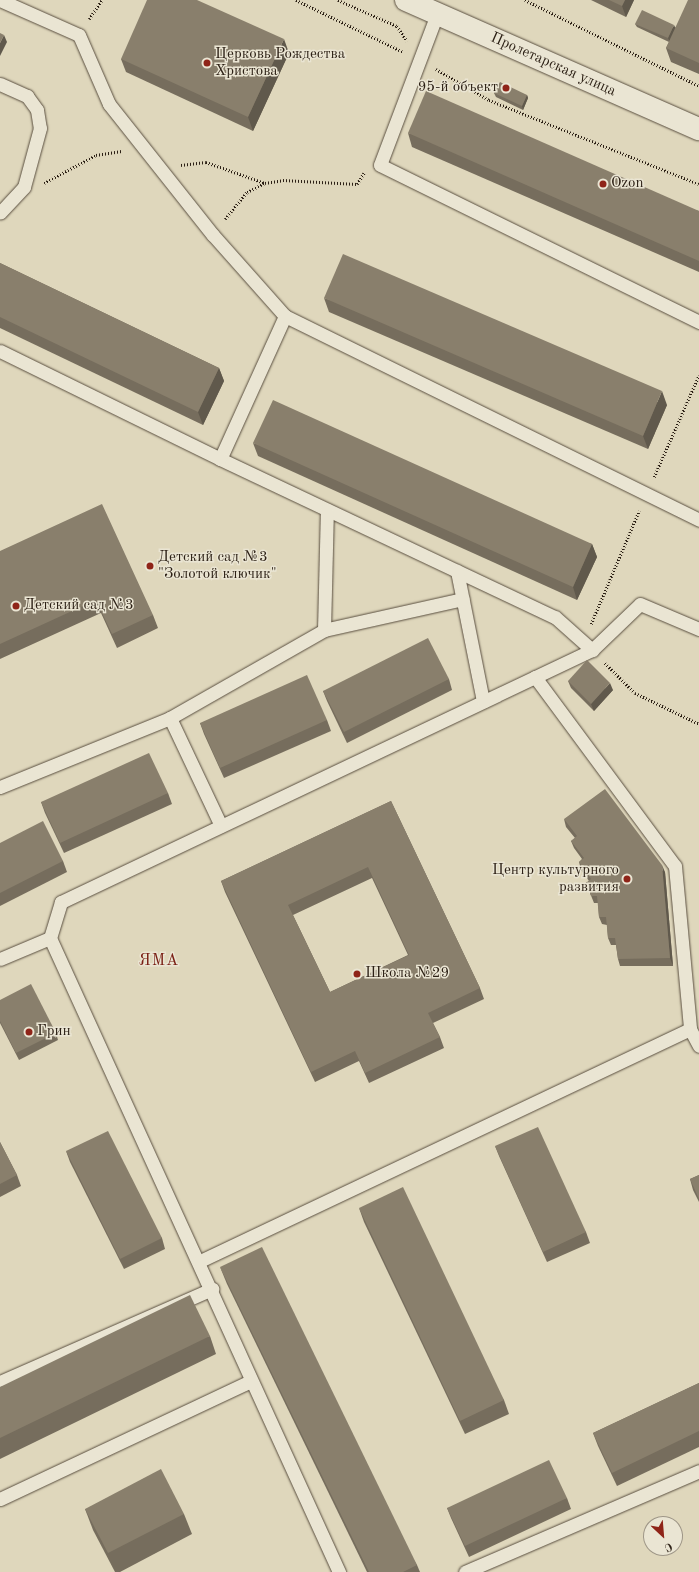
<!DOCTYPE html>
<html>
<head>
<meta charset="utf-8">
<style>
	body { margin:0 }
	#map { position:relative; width:699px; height:1572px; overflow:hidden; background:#dfd7bc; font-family:"Old Standard TT",serif }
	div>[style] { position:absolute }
	.path>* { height:2.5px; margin-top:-1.25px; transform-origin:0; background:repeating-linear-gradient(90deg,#2c2015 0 1px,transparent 0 3px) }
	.roads { filter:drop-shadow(0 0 1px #594e3f) drop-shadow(0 0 1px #594e3f) }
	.lane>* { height:13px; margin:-6.5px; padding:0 6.5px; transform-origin:6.5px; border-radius:6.5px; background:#eae5d3 }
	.secondary>* { height:22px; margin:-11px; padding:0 11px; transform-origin:11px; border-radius:11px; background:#eae5d3 }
	.wall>* { inset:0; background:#766d5d }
	.shaded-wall>* { inset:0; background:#60594c }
	.building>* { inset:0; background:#897f6c }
	.dots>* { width:11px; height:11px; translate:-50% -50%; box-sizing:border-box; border:2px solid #eae5d3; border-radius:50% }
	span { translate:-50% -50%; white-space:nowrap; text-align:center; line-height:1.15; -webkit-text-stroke:3px #eae5d3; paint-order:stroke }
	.poi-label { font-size:15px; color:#2c2015 }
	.left { translate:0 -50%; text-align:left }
	.right { translate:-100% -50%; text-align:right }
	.street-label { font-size:15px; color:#2c2015 }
	.neighbourhood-label { font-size:16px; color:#7a1f14; letter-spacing:1px }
	.north { position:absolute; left:643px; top:1516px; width:40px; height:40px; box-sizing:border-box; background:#eae5d3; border:1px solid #9e9687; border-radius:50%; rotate:154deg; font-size:11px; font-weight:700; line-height:16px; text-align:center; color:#2c2015 }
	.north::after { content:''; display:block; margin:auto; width:14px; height:18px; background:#8f2418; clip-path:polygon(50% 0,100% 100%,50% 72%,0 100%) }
</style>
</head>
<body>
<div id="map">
	<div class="path">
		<div style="left:296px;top:0;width:119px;rotate:25.9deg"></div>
		<div style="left:338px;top:0;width:64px;rotate:23.8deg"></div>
		<div style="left:397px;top:26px;width:18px;rotate:56deg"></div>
		<div style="left:525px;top:0;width:194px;rotate:26.3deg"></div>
		<div style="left:89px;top:19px;width:23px;rotate:-56deg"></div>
		<div style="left:436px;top:69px;width:61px;rotate:30.3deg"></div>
		<div style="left:489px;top:100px;width:226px;rotate:21.8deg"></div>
		<div style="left:181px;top:165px;width:25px;rotate:-7deg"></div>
		<div style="left:206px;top:162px;width:63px;rotate:19.6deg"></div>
		<div style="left:265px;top:183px;width:18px;rotate:-9deg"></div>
		<div style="left:283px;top:180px;width:74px;rotate:3.1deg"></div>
		<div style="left:357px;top:184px;width:13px;rotate:-58deg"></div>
		<div style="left:44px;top:183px;width:59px;rotate:-28.3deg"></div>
		<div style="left:96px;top:155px;width:26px;rotate:-9deg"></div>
		<div style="left:225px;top:219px;width:35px;rotate:-51deg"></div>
		<div style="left:247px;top:192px;width:20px;rotate:-27deg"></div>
		<div style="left:654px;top:477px;width:111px;rotate:-66.2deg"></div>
		<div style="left:591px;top:624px;width:123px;rotate:-67deg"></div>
		<div style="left:605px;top:663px;width:42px;rotate:45deg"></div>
		<div style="left:635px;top:693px;width:71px;rotate:25.8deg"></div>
	</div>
	<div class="roads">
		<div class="lane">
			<div style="left:0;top:0;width:86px;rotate:23.9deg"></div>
			<div style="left:79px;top:35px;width:75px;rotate:66.5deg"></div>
			<div style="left:109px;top:104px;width:167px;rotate:51.6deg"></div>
			<div style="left:213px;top:235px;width:108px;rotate:48.4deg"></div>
			<div style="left:285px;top:316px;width:157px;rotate:114.4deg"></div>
			<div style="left:220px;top:459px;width:370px;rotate:25.3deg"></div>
			<div style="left:555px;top:617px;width:50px;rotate:41.7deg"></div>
			<div style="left:592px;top:650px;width:588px;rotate:154.61deg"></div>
			<div style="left:61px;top:902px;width:38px;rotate:107deg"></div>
			<div style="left:50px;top:938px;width:697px;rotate:65.49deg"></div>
			<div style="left:437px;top:14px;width:161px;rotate:110.7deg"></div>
			<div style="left:380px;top:165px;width:356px;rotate:26.2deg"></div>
			<div style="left:0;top:84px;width:30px;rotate:24deg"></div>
			<div style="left:27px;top:96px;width:17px;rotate:54deg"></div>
			<div style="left:37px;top:110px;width:18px;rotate:81deg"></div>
			<div style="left:40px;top:128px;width:61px;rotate:105.2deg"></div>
			<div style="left:24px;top:187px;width:35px;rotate:133deg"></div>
			<div style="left:285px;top:316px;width:462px;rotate:26.2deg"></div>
			<div style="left:0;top:351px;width:245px;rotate:26.1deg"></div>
			<div style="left:457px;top:571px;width:133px;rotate:78.7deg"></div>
			<div style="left:324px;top:630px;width:142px;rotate:-12.6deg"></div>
			<div style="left:592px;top:650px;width:66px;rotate:-43.8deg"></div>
			<div style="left:640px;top:604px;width:64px;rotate:23deg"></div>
			<div style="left:535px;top:677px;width:235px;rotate:53.5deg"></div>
			<div style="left:675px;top:866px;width:164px;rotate:84.7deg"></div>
			<div style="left:170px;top:718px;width:119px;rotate:64.7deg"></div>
			<div style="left:0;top:787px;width:183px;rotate:-22.1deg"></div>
			<div style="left:170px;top:718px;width:177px;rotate:-29.7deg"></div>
			<div style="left:324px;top:630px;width:120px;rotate:-88.6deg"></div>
			<div style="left:0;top:959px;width:54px;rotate:-22.8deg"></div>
			<div style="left:200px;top:1261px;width:542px;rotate:-25.34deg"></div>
			<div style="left:690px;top:1029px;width:19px;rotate:62deg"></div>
			<div style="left:0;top:1382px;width:232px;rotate:-23.7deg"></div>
			<div style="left:0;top:1499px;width:277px;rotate:-25.2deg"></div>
			<div style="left:465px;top:1572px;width:255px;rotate:-23.3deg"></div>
		</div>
		<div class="secondary">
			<div style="left:406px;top:0;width:320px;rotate:23.8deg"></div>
		</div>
	</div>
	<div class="wall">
		<div style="clip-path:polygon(591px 0,634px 0,626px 17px)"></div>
		<div style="clip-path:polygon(699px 0,699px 74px,671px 62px,666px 48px,669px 42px,637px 27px,635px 24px,675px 28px)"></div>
		<div style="clip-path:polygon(289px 53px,253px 131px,126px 72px,121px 59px)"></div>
		<div style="clip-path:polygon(494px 93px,527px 95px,528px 98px,523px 110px,496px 97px)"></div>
		<div style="clip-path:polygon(408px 133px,699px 211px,699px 272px,412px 147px)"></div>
		<div style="clip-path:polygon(0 263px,219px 368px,224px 381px,203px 425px,0 328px)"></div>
		<div style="clip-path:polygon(324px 298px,667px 405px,648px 449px,329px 312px)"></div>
		<div style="clip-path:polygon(253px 443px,592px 544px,597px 557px,577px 600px,258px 456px)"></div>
		<div style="clip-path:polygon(0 551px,153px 615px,158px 628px,117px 648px,101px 613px,0 659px)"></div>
		<div style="clip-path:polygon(449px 679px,452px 690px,347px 743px,327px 701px,323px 691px)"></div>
		<div style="clip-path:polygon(568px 681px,613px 690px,594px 711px,571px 688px)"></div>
		<div style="clip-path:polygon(327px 720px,331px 731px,224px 778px,204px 734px,200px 723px)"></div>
		<div style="clip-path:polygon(168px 793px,172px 804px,64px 853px,45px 813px,41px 802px)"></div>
		<div style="clip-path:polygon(evenodd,391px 801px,480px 988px,484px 999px,433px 1023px,440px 1037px,444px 1048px,369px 1083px,359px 1061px,315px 1082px,225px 892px,221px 881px,391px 801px,372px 878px,408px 955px,330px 992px,293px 915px,372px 878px)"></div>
		<div style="clip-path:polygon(564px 819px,665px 872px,673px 966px,620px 966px,618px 959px,616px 945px,611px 945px,608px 938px,607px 925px,602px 924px,599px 917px,598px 903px,594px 903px,586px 883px,589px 881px,581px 870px,579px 862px,582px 859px,574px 848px,571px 841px,575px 838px,566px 827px)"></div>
		<div style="clip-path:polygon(0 843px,63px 861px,67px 872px,0 906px)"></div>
		<div style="clip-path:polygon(0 1000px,56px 1033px,58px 1040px,19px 1060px,0 1023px)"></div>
		<div style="clip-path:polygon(0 1142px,17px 1175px,21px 1186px,0 1197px)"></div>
		<div style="clip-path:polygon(495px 1146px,586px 1232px,590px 1243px,547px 1262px,499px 1156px)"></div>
		<div style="clip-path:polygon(66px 1151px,162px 1238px,165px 1249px,124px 1269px,70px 1162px)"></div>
		<div style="clip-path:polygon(699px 1175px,699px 1202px,693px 1190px,690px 1179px)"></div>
		<div style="clip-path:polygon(359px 1208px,504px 1400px,509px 1414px,465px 1434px,364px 1222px)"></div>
		<div style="clip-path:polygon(220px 1267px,417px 1565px,420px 1572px,367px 1572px,227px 1284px)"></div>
		<div style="clip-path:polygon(210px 1336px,216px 1354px,0 1459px,0 1387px)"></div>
		<div style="clip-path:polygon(699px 1383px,699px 1447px,617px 1486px,598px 1446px,593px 1433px)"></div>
		<div style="clip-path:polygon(567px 1498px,571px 1509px,469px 1557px,451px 1518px,447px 1508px)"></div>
		<div style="clip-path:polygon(85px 1509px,184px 1514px,192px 1534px,120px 1572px,115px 1572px,93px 1530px)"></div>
	</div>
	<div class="shaded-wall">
		<div style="clip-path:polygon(625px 0,634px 0,626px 17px,622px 6px)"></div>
		<div style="clip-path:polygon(674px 25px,676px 29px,670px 42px,668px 38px)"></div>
		<div style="clip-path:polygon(4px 35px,7px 42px,0 56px,0 43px)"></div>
		<div style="clip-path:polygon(284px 39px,289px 53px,253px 131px,248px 117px)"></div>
		<div style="clip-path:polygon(527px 95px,528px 98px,523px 110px,522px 106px)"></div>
		<div style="clip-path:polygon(219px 368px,224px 381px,203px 425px,198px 412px)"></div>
		<div style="clip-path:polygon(662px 391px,667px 405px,648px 449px,643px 436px)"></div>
		<div style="clip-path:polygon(592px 544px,597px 557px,577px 600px,573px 587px)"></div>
		<div style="clip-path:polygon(610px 683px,613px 690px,594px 711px,591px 704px)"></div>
		<div style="clip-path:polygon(662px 865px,665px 872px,673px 966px,670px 958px)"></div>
	</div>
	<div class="building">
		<div style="clip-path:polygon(147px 0,197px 0,284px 39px,248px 117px,121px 59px)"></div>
		<div style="clip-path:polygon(609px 0,625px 0,622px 6px)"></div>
		<div style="clip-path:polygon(688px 0,699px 0,699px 63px,666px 48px)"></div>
		<div style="clip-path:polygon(642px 10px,674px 25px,668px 38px,635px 24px)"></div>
		<div style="clip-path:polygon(0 33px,4px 35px,0 43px)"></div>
		<div style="clip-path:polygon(500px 82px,527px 95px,522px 106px,494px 93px)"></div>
		<div style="clip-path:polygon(426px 91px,699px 211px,699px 261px,408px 133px)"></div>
		<div style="clip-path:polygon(343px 254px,662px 391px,643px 436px,324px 298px)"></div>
		<div style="clip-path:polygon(0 263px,219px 368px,198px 412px,0 317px)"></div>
		<div style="clip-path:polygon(273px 400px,592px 544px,573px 587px,253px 443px)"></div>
		<div style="clip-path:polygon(102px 504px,153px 615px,112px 634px,96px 600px,0 644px,0 551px)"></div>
		<div style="clip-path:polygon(428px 638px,449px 679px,344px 732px,323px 691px)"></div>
		<div style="clip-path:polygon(587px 660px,610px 683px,591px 704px,568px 681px)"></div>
		<div style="clip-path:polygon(307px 675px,327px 720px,220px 768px,200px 723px)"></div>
		<div style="clip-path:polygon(149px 753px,168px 793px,60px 843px,41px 802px)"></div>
		<div style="clip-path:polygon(605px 789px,662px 865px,670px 958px,618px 959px,615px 938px,608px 938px,606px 917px,599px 917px,597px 896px,591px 896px,586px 883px,591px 879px,579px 862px,584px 858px,571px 841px,577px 836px,564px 819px)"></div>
		<div style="clip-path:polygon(evenodd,391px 801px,480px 988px,428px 1013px,440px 1037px,365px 1073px,355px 1051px,311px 1072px,221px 881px,391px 801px,368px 867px,409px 955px,330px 992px,288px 905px,368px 867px)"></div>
		<div style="clip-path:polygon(43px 821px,63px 861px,0 893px,0 843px)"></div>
		<div style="clip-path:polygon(31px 984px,56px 1033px,16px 1053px,0 1021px,0 1000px)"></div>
		<div style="clip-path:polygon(538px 1127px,586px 1232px,543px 1252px,495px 1146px)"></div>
		<div style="clip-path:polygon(108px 1131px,162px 1238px,120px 1259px,66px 1151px)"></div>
		<div style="clip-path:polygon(0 1142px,17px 1175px,0 1184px)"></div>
		<div style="clip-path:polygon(699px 1175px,699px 1199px,690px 1179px)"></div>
		<div style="clip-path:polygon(403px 1187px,504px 1400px,460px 1421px,359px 1208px)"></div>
		<div style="clip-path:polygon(262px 1247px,417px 1565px,403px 1572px,369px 1572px,220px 1267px)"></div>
		<div style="clip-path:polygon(190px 1295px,210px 1336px,0 1438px,0 1387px)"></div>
		<div style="clip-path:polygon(699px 1383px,699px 1431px,612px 1473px,593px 1433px)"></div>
		<div style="clip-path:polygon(549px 1460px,567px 1498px,465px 1546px,447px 1508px)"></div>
		<div style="clip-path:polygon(161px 1469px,184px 1514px,108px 1553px,85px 1509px)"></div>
	</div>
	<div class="dots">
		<div style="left:207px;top:63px;background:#8f2418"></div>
		<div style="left:506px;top:88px;background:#8f2418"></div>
		<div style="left:603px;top:184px;background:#8f2418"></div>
		<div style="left:150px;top:566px;background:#8f2418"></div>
		<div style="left:16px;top:606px;background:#8f2418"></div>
		<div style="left:627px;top:879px;background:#8f2418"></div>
		<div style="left:357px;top:974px;background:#8f2418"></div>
		<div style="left:29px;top:1032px;background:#8f2418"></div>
	</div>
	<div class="poi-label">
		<span class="left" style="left:215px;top:63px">Церковь Рождества<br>Христова</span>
		<span class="right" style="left:498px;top:88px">95-й объект</span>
		<span class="left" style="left:611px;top:184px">Ozon</span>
		<span class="left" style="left:158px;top:566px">Детский сад №3<br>"Золотой ключик"</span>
		<span class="left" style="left:24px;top:606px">Детский сад №3</span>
		<span class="right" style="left:619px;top:879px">Центр культурного<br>развития</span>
		<span class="left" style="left:365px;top:974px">Школа №29</span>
		<span class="left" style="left:37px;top:1032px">Грин</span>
	</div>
	<div class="street-label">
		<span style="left:553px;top:65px;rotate:24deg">Пролетарская улица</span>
	</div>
	<div class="neighbourhood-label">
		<span style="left:159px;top:961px">ЯМА</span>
	</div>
	<div class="north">С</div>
</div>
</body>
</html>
